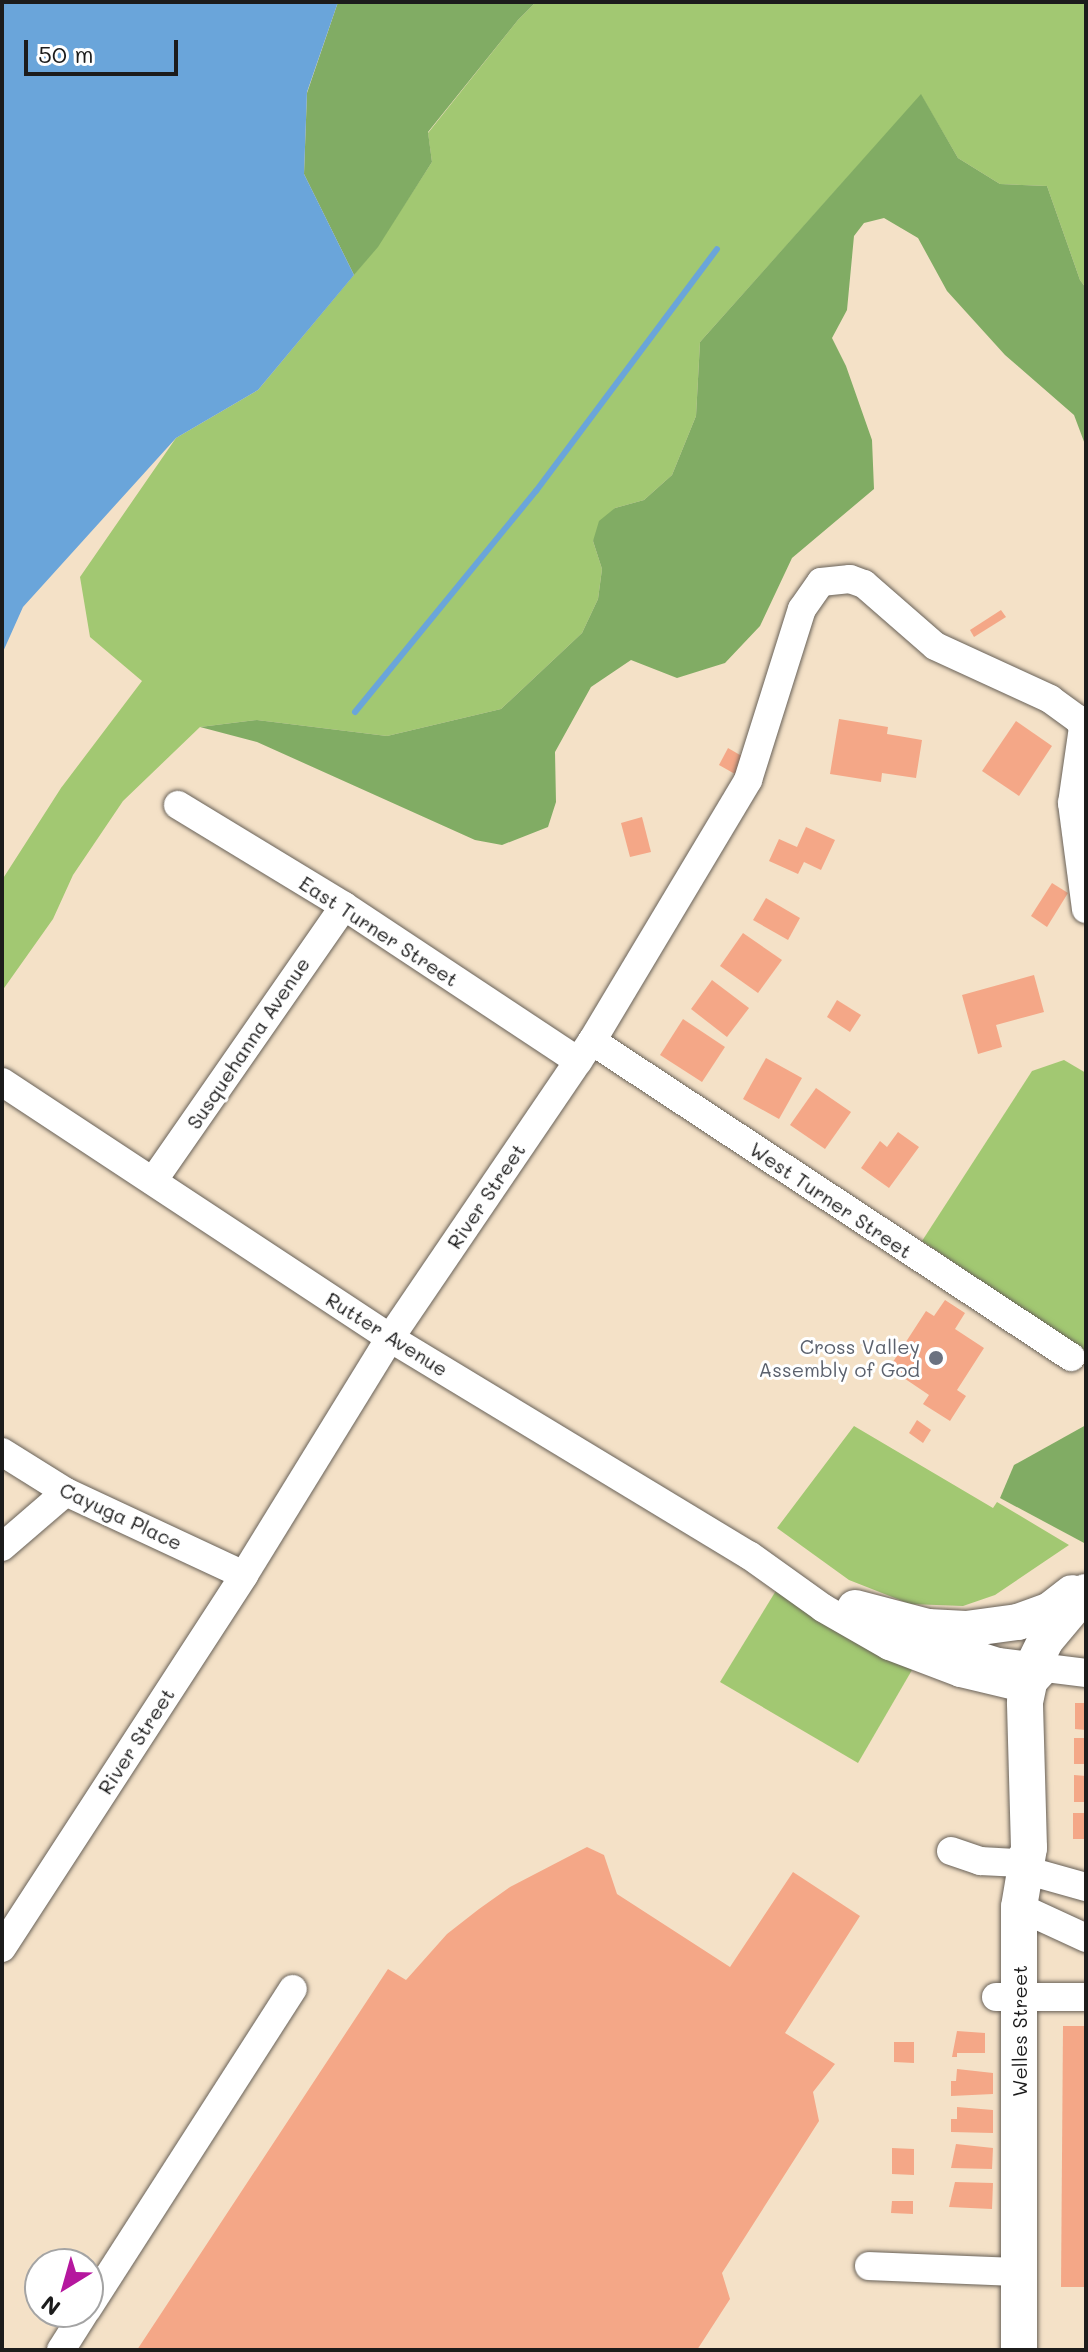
<!DOCTYPE html>
<html>
<head>
<meta charset="utf-8">
<style>
	body { margin:0 }
	#map { position:relative; width:1088px; height:2352px; overflow:hidden; background:#f4e1c7; font-family:Mali,sans-serif }
	div>[style] { position:absolute }
	.green>* { inset:0; background:#a2c872 }
	.forest>* { inset:0; background:#81ac64 }
	.water>* { inset:0; background:#6aa5da }
	.stream>* { height:6px; margin:-3px; padding:0 3px; transform-origin:3px; border-radius:3px; background:#6aa5da }
	.building>* { inset:0; background:#f4a787 }
	.roads { filter:drop-shadow(0 0 2px #686158) drop-shadow(0 0 2px #686158) }
	.minor>* { height:28px; margin:-14px; padding:0 14px; transform-origin:14px; border-radius:14px; background:#fff }
	.major>* { height:36px; margin:-18px; padding:0 18px; transform-origin:18px; border-radius:18px; background:#fff }
	.dots>* { width:22px; height:22px; translate:-50% -50%; box-sizing:border-box; border:4px solid #fff; border-radius:50% }
	span { translate:-50% -50%; white-space:nowrap; text-align:center; line-height:1.15; -webkit-text-stroke:6px #fff; paint-order:stroke }
	.street-label { font-size:20px; color:#1c1c1c }
	.worship-label { font-size:20px; color:#5b616d }
	.right { translate:-100% -50%; text-align:right }
	.frame { position:absolute; inset:0; border:4px solid #1c1c1c; pointer-events:none }
	.north { position:absolute; left:24px; top:2248px; width:80px; height:80px; box-sizing:border-box; background:#fff; border:2px solid #a4a4a4; border-radius:50%; rotate:217deg; font-size:22px; font-weight:700; line-height:32px; text-align:center; color:#1c1c1c }
	.north::after { content:''; display:block; margin:auto; width:28px; height:36px; background:#b5179e; clip-path:polygon(50% 0,100% 100%,50% 72%,0 100%) }
	.scale { position:absolute; left:24px; top:40px; width:154px; height:36px; box-sizing:border-box; border:4px solid #1c1c1c; border-top:0; padding-left:10px; font-size:24px; line-height:28px; white-space:nowrap; color:#1c1c1c; -webkit-text-stroke:6px #fff; paint-order:stroke }
</style>
</head>
<body>
<div id="map">
	<div class="green">
		<div style="clip-path:polygon(536px 2px,1086px 2px,1086px 288px,1080px 280px,1047px 186px,1000px 184px,958px 158px,921px 95px,700px 342px,696px 416px,672px 475px,644px 500px,615px 508px,593px 541px,602px 569px,598px 599px,582px 633px,501px 709px,387px 736px,257px 720px,200px 727px,123px 801px,73px 875px,53px 919px,2px 991px,2px 880px,61px 788px,142px 681px,90px 637px,80px 577px,176px 438px,258px 390px,377px 247px,432px 162px,428px 133px,518px 20px)"></div>
		<div style="clip-path:polygon(1064px 1060px,1086px 1073px,1086px 1352px,922px 1241px,1032px 1071px)"></div>
		<div style="clip-path:polygon(854px 1426px,993px 1508px,997px 1502px,1069px 1545px,995px 1595px,963px 1606px,910px 1604px,849px 1580px,777px 1528px)"></div>
		<div style="clip-path:polygon(777px 1589px,912px 1670px,858px 1763px,720px 1682px)"></div>
	</div>
	<div class="forest">
		<div style="clip-path:polygon(338px 2px,536px 2px,518px 20px,428px 132px,432px 162px,378px 247px,354px 275px,304px 174px,307px 93px)"></div>
		<div style="clip-path:polygon(921px 94px,958px 158px,1000px 184px,1047px 186px,1080px 280px,1086px 288px,1086px 447px,1074px 415px,1005px 355px,947px 291px,918px 238px,884px 218px,864px 223px,854px 236px,847px 310px,832px 338px,846px 366px,872px 440px,874px 489px,792px 558px,760px 626px,725px 663px,677px 678px,631px 660px,591px 687px,555px 752px,556px 802px,548px 827px,502px 845px,475px 840px,257px 742px,200px 727px,257px 720px,387px 736px,501px 709px,582px 633px,598px 599px,602px 569px,593px 541px,599px 521px,615px 508px,644px 500px,672px 475px,696px 416px,700px 342px)"></div>
		<div style="clip-path:polygon(1086px 1425px,1086px 1544px,1000px 1498px,1014px 1465px)"></div>
	</div>
	<div class="water">
		<div style="clip-path:polygon(2px 2px,338px 2px,307px 92px,304px 174px,354px 275px,258px 390px,176px 438px,23px 607px,2px 654px)"></div>
	</div>
	<div class="stream">
		<div style="left:355px;top:712px;width:286px;rotate:-50.7deg"></div>
		<div style="left:536px;top:491px;width:302px;rotate:-53.2deg"></div>
	</div>
	<div class="building">
		<div style="clip-path:polygon(1001px 610px,1006px 617px,974px 637px,970px 630px)"></div>
		<div style="clip-path:polygon(839px 719px,888px 727px,887px 734px,922px 740px,916px 778px,882px 773px,881px 782px,830px 774px)"></div>
		<div style="clip-path:polygon(1016px 721px,1052px 746px,1019px 796px,982px 771px)"></div>
		<div style="clip-path:polygon(728px 748px,752px 762px,742px 778px,719px 765px)"></div>
		<div style="clip-path:polygon(642px 817px,651px 852px,630px 857px,621px 823px)"></div>
		<div style="clip-path:polygon(806px 827px,835px 840px,821px 870px,804px 862px,798px 874px,769px 861px,779px 839px,797px 847px)"></div>
		<div style="clip-path:polygon(1052px 883px,1068px 893px,1047px 927px,1031px 916px)"></div>
		<div style="clip-path:polygon(766px 898px,800px 918px,788px 940px,753px 920px)"></div>
		<div style="clip-path:polygon(743px 933px,782px 960px,758px 993px,720px 966px)"></div>
		<div style="clip-path:polygon(1034px 975px,1044px 1012px,996px 1025px,1002px 1047px,978px 1054px,962px 995px)"></div>
		<div style="clip-path:polygon(712px 980px,749px 1008px,727px 1037px,691px 1009px)"></div>
		<div style="clip-path:polygon(837px 1000px,861px 1015px,850px 1032px,827px 1017px)"></div>
		<div style="clip-path:polygon(683px 1019px,725px 1047px,702px 1082px,660px 1055px)"></div>
		<div style="clip-path:polygon(766px 1058px,802px 1078px,779px 1119px,743px 1099px)"></div>
		<div style="clip-path:polygon(816px 1088px,851px 1112px,825px 1149px,790px 1125px)"></div>
		<div style="clip-path:polygon(898px 1132px,919px 1147px,889px 1188px,861px 1168px,880px 1141px,887px 1147px)"></div>
		<div style="clip-path:polygon(945px 1300px,965px 1313px,955px 1329px,984px 1348px,957px 1390px,966px 1396px,950px 1421px,923px 1404px,929px 1395px,889px 1368px,926px 1311px,934px 1316px)"></div>
		<div style="clip-path:polygon(917px 1420px,931px 1430px,923px 1443px,909px 1433px)"></div>
		<div style="clip-path:polygon(1075px 1703px,1086px 1703px,1086px 1730px,1075px 1729px)"></div>
		<div style="clip-path:polygon(1074px 1738px,1086px 1738px,1086px 1764px,1074px 1764px)"></div>
		<div style="clip-path:polygon(1074px 1775px,1086px 1776px,1086px 1802px,1074px 1802px)"></div>
		<div style="clip-path:polygon(1073px 1813px,1086px 1813px,1086px 1839px,1073px 1839px)"></div>
		<div style="clip-path:polygon(587px 1847px,604px 1855px,617px 1894px,730px 1967px,793px 1872px,860px 1916px,785px 2033px,835px 2064px,813px 2092px,819px 2121px,722px 2273px,730px 2299px,697px 2350px,137px 2350px,388px 1969px,406px 1980px,447px 1934px,479px 1909px,510px 1887px)"></div>
		<div style="clip-path:polygon(1063px 2026px,1086px 2026px,1086px 2287px,1061px 2287px)"></div>
		<div style="clip-path:polygon(957px 2031px,985px 2033px,985px 2053px,957px 2053px,957px 2057px,952px 2057px)"></div>
		<div style="clip-path:polygon(894px 2042px,914px 2042px,914px 2063px,894px 2062px)"></div>
		<div style="clip-path:polygon(957px 2069px,993px 2073px,993px 2094px,951px 2096px,951px 2081px,956px 2081px)"></div>
		<div style="clip-path:polygon(957px 2107px,993px 2110px,993px 2133px,951px 2132px,951px 2119px,957px 2119px)"></div>
		<div style="clip-path:polygon(956px 2144px,993px 2148px,992px 2169px,951px 2168px)"></div>
		<div style="clip-path:polygon(892px 2148px,914px 2149px,914px 2175px,892px 2174px)"></div>
		<div style="clip-path:polygon(955px 2182px,993px 2183px,992px 2209px,949px 2207px)"></div>
		<div style="clip-path:polygon(892px 2201px,913px 2201px,913px 2214px,891px 2213px)"></div>
	</div>
	<div class="roads">
		<div class="minor">
			<div style="left:178px;top:805px;width:194px;rotate:31.3deg"></div>
			<div style="left:344px;top:906px;width:281px;rotate:33.5deg"></div>
			<div style="left:592px;top:1041px;width:574px;rotate:33.41deg"></div>
			<div style="left:2px;top:1082px;width:465px;rotate:33.4deg"></div>
			<div style="left:390px;top:1338px;width:419px;rotate:31.2deg"></div>
			<div style="left:749px;top:1555px;width:91px;rotate:35.6deg"></div>
			<div style="left:823px;top:1608px;width:76px;rotate:29.9deg"></div>
			<div style="left:889px;top:1646px;width:76px;rotate:20.8deg"></div>
			<div style="left:960px;top:1673px;width:69px;rotate:13.4deg"></div>
			<div style="left:1027px;top:1689px;width:22px;rotate:-47deg"></div>
			<div style="left:153px;top:1181px;width:335px;rotate:-55.2deg"></div>
			<div style="left:2px;top:1452px;width:75px;rotate:32deg"></div>
			<div style="left:66px;top:1492px;width:196px;rotate:25deg"></div>
			<div style="left:2px;top:1547px;width:84px;rotate:-40.7deg"></div>
			<div style="left:904px;top:1632px;width:99px;rotate:17.7deg"></div>
			<div style="left:998px;top:1662px;width:89px;rotate:7.1deg"></div>
			<div style="left:951px;top:1851px;width:31px;rotate:19deg"></div>
			<div style="left:980px;top:1861px;width:36px;rotate:3deg"></div>
			<div style="left:1016px;top:1863px;width:20px;rotate:-49deg"></div>
			<div style="left:1025px;top:1870px;width:63px;rotate:15.6deg"></div>
			<div style="left:1019px;top:1907px;width:74px;rotate:24.8deg"></div>
			<div style="left:2px;top:1948px;width:445px;rotate:-57deg"></div>
			<div style="left:244px;top:1575px;width:278px;rotate:-58.4deg"></div>
			<div style="left:390px;top:1338px;width:359px;rotate:-55.8deg"></div>
			<div style="left:592px;top:1041px;width:304px;rotate:-59.1deg"></div>
			<div style="left:748px;top:780px;width:179px;rotate:-72.5deg"></div>
			<div style="left:802px;top:609px;width:33px;rotate:-55deg"></div>
			<div style="left:821px;top:582px;width:29px;rotate:-6deg"></div>
			<div style="left:850px;top:579px;width:15px;rotate:20deg"></div>
			<div style="left:864px;top:584px;width:94px;rotate:41.1deg"></div>
			<div style="left:935px;top:646px;width:127px;rotate:24.7deg"></div>
			<div style="left:1050px;top:699px;width:34px;rotate:36deg"></div>
			<div style="left:1078px;top:719px;width:9px;rotate:58deg"></div>
			<div style="left:1083px;top:727px;width:77px;rotate:98.2deg"></div>
			<div style="left:1072px;top:803px;width:107px;rotate:82.5deg"></div>
			<div style="left:996px;top:1997px;width:90px"></div>
			<div style="left:869px;top:2266px;width:152px;rotate:2.3deg"></div>
			<div style="left:88px;top:2308px;width:379px;rotate:-57.3deg"></div>
			<div style="left:61px;top:2350px;width:45px;rotate:-57.7deg"></div>
		</div>
		<div class="major">
			<div style="left:855px;top:1608px;width:75px;rotate:14.6deg"></div>
			<div style="left:928px;top:1627px;width:38px;rotate:3deg"></div>
			<div style="left:966px;top:1629px;width:52px;rotate:-7.7deg"></div>
			<div style="left:1018px;top:1622px;width:33px;rotate:-20deg"></div>
			<div style="left:1049px;top:1611px;width:29px;rotate:-38deg"></div>
			<div style="left:1019px;top:2350px;width:443px;rotate:-90deg"></div>
			<div style="left:1019px;top:1907px;width:60px;rotate:-80.4deg"></div>
			<div style="left:1029px;top:1848px;width:146px;rotate:-91.6deg"></div>
			<div style="left:1025px;top:1702px;width:35px;rotate:-78deg"></div>
			<div style="left:1032px;top:1668px;width:30px;rotate:-64deg"></div>
			<div style="left:1045px;top:1641px;width:64px;rotate:-50.1deg"></div>
		</div>
	</div>
	<div class="dots">
		<div style="left:936px;top:1358px;background:#6b7280"></div>
	</div>
	<div class="street-label">
		<span style="left:379px;top:931px;rotate:33deg">East Turner Street</span>
		<span style="left:248px;top:1043px;rotate:-56deg">Susquehanna Avenue</span>
		<span style="left:486px;top:1196px;rotate:-56deg">River Street</span>
		<span style="left:831px;top:1200px;rotate:34deg">West Turner Street</span>
		<span style="left:387px;top:1334px;rotate:32deg">Rutter Avenue</span>
		<span style="left:121px;top:1516px;rotate:25deg">Cayuga Place</span>
		<span style="left:136px;top:1741px;rotate:-57deg">River Street</span>
		<span style="left:1019px;top:2031px;rotate:-90deg">Welles Street</span>
	</div>
	<div class="worship-label">
		<span class="right" style="left:920px;top:1358px">Cross Valley<br>Assembly of God</span>
	</div>
	<div class="frame"></div>
	<div class="north">N</div>
	<div class="scale">50 m</div>
</div>
</body>
</html>
